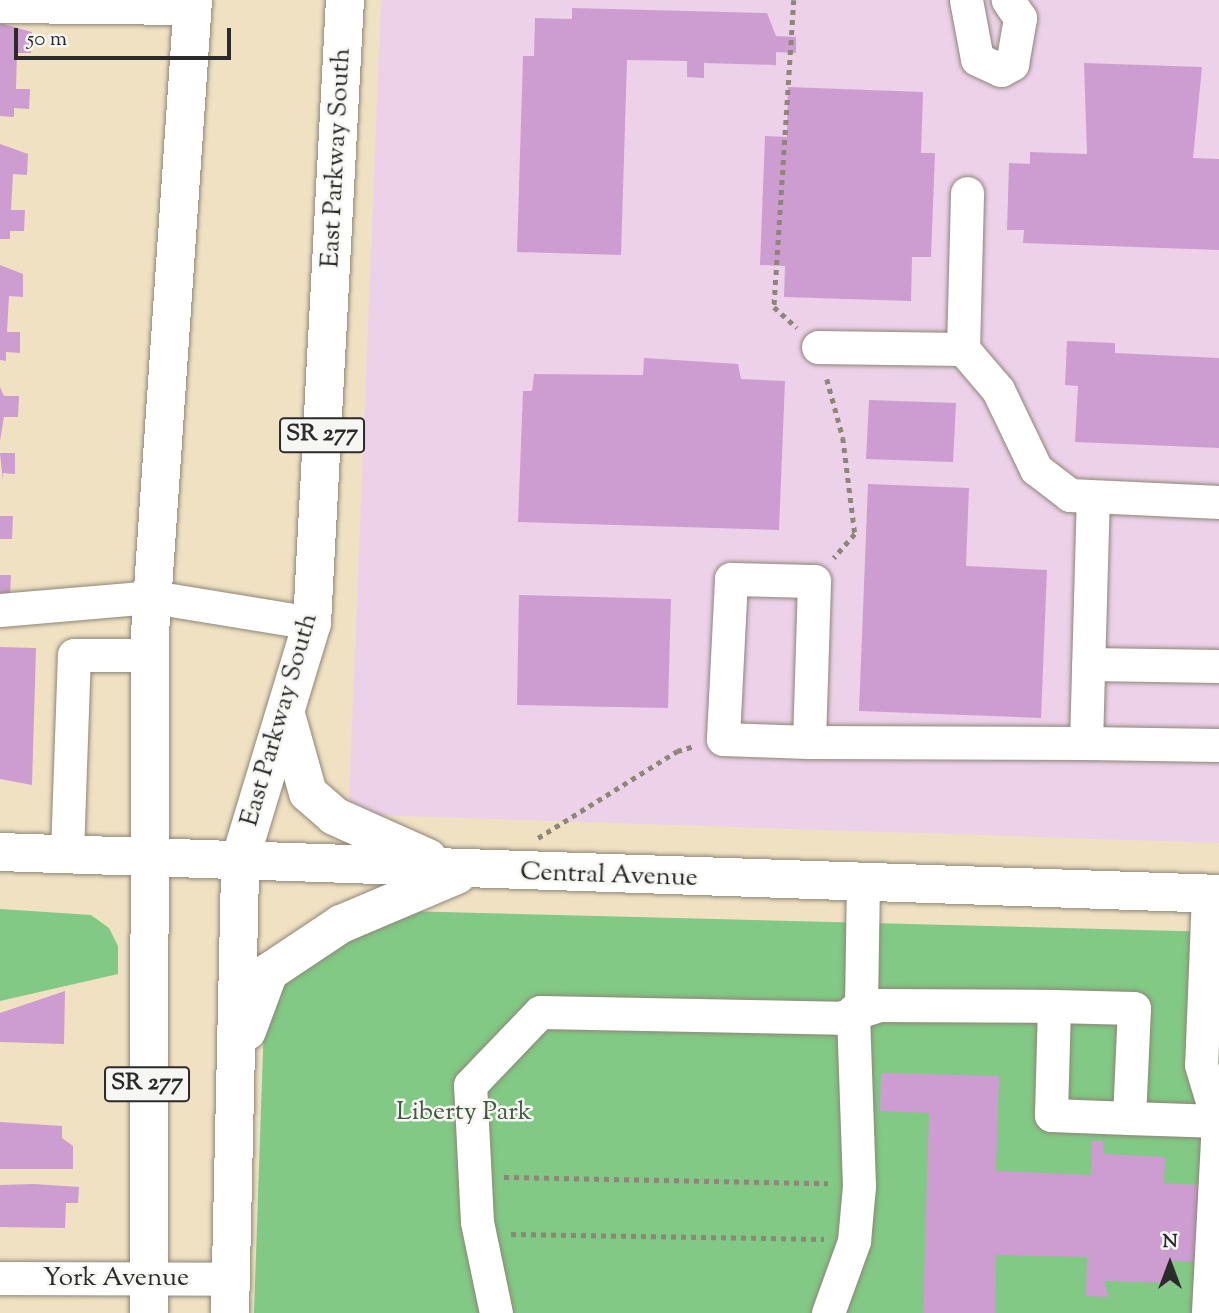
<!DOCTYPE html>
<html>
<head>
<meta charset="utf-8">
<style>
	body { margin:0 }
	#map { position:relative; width:1219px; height:1313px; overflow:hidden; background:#f0e1c3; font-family:"Sorts Mill Goudy",serif }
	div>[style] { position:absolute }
	.built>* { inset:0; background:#edd1e9 }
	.green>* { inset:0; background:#81c984 }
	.building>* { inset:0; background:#cd9dd1 }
	.path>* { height:4.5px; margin-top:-2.25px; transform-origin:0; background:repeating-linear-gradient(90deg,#8e8677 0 5px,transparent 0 10px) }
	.roads { filter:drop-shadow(0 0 2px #8e8677) drop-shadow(0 0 2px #8e8677) }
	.minor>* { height:33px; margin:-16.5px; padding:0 16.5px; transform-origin:16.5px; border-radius:16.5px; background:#fff }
	.major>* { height:38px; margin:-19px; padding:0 19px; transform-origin:19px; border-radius:19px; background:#fff }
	span { translate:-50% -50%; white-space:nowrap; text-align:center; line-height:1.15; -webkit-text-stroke:5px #f6f6f2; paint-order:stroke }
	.shield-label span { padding:2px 5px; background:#f6f6f2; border:2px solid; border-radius:5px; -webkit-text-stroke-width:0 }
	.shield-label { font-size:24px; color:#2b2b2b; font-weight:700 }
	.street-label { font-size:26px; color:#2b2b2b }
	.park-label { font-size:26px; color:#455a46 }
	.north { position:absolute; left:1135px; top:1229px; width:70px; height:70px; -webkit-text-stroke:5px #f6f6f2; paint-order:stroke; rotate:0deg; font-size:19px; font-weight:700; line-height:28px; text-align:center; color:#2b2b2b }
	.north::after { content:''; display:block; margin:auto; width:24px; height:32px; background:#2b2b2b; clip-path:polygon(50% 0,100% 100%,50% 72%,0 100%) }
	.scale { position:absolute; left:14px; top:28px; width:217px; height:32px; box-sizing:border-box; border:4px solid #2b2b2b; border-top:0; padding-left:9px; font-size:21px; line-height:24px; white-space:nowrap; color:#2b2b2b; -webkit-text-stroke:5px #f6f6f2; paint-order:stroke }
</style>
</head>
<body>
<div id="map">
	<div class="built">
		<div style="clip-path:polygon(381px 0,1219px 0,1219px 843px,372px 815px,349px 800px)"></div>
	</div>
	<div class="green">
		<div style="clip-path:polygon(0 909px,91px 915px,109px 928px,118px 946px,118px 974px,0 1001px)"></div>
		<div style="clip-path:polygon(404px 911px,1219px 932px,1219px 1313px,254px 1313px,265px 993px,275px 978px)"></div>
	</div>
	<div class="building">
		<div style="clip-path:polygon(572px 8px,767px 13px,776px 36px,796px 37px,796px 53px,776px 52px,776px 65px,704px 63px,704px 78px,687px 77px,687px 61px,627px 60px,621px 255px,517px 252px,523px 56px,534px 56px,535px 18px,572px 19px)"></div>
		<div style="clip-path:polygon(0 23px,32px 32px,31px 53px,17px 53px,16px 89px,30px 89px,29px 109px,14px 108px,14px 117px,0 116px)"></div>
		<div style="clip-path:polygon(1084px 63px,1202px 67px,1193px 158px,1219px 159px,1219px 250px,1023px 243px,1024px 230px,1007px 230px,1009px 163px,1030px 164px,1030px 152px,1087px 154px)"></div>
		<div style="clip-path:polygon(788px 87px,923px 92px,921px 153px,935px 153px,931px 257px,912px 257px,911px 301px,784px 297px,785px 266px,760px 265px,765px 136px,787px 137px)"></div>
		<div style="clip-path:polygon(0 144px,28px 154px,27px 175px,13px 174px,11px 210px,25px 210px,24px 231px,10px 231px,10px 239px,0 239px)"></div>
		<div style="clip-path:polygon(0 265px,23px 274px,23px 297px,9px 296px,7px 332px,20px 332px,20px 353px,6px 352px,6px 361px,0 360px)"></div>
		<div style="clip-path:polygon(1067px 341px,1115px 343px,1115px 353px,1219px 358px,1219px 448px,1075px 442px,1078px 386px,1065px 385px)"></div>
		<div style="clip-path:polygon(644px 358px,738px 364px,741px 379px,785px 381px,779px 530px,518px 522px,523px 391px,532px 391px,534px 374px,643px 375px)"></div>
		<div style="clip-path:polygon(0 387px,4px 396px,19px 396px,18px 417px,4px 417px,0 441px)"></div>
		<div style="clip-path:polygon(869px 400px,956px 403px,953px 462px,866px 459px)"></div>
		<div style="clip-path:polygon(0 453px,15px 453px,15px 474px,3px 473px,3px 482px)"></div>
		<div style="clip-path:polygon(868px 484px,969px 488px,966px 566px,1047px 570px,1041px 718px,859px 711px)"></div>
		<div style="clip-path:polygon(0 516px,13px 516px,12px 539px,0 539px)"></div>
		<div style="clip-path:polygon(0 575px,11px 575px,10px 595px,0 595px)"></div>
		<div style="clip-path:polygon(519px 595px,671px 599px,668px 708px,517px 705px)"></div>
		<div style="clip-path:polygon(0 647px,36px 648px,32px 785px,0 779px)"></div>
		<div style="clip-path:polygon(65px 991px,64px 1044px,0 1042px,0 1013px)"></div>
		<div style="clip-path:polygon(881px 1073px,999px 1076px,996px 1171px,1091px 1175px,1092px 1141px,1103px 1141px,1103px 1154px,1165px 1157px,1164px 1183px,1200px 1185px,1198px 1262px,1170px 1261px,1169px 1283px,1104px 1281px,1109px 1297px,1086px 1296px,1087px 1257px,996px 1255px,995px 1313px,923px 1313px,929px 1113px,880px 1111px)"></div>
		<div style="clip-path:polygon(0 1122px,62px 1126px,62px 1138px,73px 1146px,73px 1169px,0 1169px)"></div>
		<div style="clip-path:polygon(34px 1184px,79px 1187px,78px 1203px,66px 1203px,65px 1228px,0 1227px,0 1185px)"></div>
	</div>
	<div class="path">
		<div style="left:794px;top:0;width:308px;rotate:93.7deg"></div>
		<div style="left:774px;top:307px;width:31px;rotate:42deg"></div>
		<div style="left:827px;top:379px;width:61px;rotate:74.8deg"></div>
		<div style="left:843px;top:438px;width:97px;rotate:82.9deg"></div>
		<div style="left:855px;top:534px;width:32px;rotate:131deg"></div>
		<div style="left:538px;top:838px;width:164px;rotate:-32deg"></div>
		<div style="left:677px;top:751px;width:19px;rotate:-16deg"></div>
		<div style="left:504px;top:1177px;width:324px;rotate:1.1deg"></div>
		<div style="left:511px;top:1234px;width:313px;rotate:0.9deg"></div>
	</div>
	<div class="roads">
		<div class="minor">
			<div style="left:966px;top:0;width:60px;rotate:79.4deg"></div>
			<div style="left:977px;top:59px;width:26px;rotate:25deg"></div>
			<div style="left:1001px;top:70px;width:13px;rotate:-29deg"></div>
			<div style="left:1012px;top:64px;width:47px;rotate:-80.1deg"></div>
			<div style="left:1020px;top:18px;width:22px;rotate:-124deg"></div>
			<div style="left:0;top:6px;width:193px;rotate:0.6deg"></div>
			<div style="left:818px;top:347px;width:145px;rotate:0.8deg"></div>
			<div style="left:963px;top:349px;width:54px;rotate:49.5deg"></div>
			<div style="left:998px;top:390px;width:88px;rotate:64.3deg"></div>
			<div style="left:1036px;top:469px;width:43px;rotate:37.4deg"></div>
			<div style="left:1070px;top:495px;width:149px;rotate:2.7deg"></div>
			<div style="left:963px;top:349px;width:156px;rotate:-88.5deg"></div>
			<div style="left:0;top:610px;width:154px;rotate:-4.9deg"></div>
			<div style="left:153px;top:597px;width:161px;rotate:9.3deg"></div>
			<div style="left:1088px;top:664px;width:131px;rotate:0.9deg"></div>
			<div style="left:809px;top:742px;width:161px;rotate:-88.2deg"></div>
			<div style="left:814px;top:581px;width:83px;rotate:-178.6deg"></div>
			<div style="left:731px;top:579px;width:160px;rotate:92.9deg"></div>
			<div style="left:723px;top:739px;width:86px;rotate:2deg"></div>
			<div style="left:809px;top:742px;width:277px;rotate:0.2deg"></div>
			<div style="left:1086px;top:743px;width:244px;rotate:-88.4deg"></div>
			<div style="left:1086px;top:743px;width:133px;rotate:0.9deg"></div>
			<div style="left:67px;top:853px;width:198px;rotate:-88deg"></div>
			<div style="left:74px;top:655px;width:76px"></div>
			<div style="left:1208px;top:894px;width:171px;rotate:92.3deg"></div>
			<div style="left:1201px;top:1065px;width:59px;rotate:73.1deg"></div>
			<div style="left:861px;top:1007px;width:123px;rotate:-89.1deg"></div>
			<div style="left:1129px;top:1118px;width:89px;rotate:1.9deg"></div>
			<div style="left:1218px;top:1121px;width:192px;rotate:93deg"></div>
			<div style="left:0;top:1278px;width:232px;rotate:0.2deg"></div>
			<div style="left:496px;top:1313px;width:93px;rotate:-101.8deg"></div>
			<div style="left:477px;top:1222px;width:137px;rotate:-92.9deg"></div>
			<div style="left:470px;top:1085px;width:101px;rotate:-46.2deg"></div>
			<div style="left:540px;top:1012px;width:300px;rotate:1.1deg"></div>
			<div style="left:840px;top:1018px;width:41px;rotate:-18.4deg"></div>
			<div style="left:879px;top:1005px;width:175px;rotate:0.3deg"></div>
			<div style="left:1054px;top:1006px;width:109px;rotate:91.6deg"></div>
			<div style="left:1051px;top:1115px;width:78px;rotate:2.2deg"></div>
			<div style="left:1129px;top:1118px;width:110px;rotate:-87.4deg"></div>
			<div style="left:1134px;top:1008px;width:80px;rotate:-178.6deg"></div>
			<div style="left:828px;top:1313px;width:77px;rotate:-70.1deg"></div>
			<div style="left:854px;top:1241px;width:55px;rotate:-84.8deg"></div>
			<div style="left:859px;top:1186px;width:175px;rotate:-92deg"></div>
		</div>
		<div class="major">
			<div style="left:287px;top:718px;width:78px;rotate:74.4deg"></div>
			<div style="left:308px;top:793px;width:35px;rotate:41deg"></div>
			<div style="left:334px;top:816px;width:103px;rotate:24.1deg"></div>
			<div style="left:0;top:852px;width:1220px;rotate:1.97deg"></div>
			<div style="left:247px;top:1031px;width:63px;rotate:-69.6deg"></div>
			<div style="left:269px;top:972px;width:87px;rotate:-33.7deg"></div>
			<div style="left:341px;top:924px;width:126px;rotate:-22.9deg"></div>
			<div style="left:149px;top:1313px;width:680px;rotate:-89.92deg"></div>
			<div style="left:150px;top:633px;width:634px;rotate:-86.11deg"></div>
			<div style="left:230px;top:1313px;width:453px;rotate:-88.7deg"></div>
			<div style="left:240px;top:860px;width:248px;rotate:-73.1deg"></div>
			<div style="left:312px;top:623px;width:624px;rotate:-86.97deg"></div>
		</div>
	</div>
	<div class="shield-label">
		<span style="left:322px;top:435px">SR 277</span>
		<span style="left:147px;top:1084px">SR 277</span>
	</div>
	<div class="street-label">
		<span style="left:337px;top:158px;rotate:-87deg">East Parkway South</span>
		<span style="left:280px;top:720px;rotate:-74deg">East Parkway South</span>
		<span style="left:609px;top:876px;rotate:2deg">Central Avenue</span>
		<span style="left:116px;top:1279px">York Avenue</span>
	</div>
	<div class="park-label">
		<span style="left:464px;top:1113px">Liberty Park</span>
	</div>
	<div class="north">N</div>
	<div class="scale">50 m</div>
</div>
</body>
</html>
